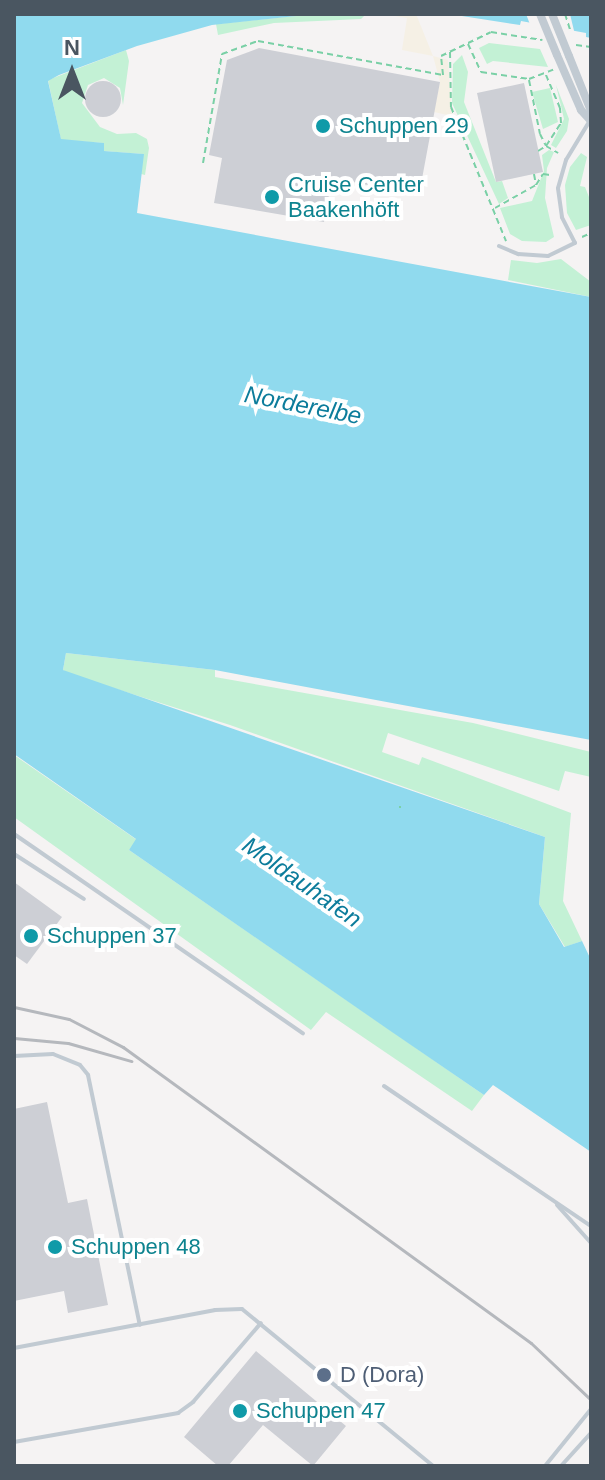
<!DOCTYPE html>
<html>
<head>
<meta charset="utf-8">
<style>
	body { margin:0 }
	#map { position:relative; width:605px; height:1480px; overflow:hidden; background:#f5f3f3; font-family:Helvetica,sans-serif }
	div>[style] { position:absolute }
	.green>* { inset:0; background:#c3f1d5 }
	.sand>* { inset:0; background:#f5f0e5 }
	.water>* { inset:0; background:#90daee }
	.pier>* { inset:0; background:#f5f3f3 }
	.building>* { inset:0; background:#cdcfd5 }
	.round { border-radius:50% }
	.path>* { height:2px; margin-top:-1px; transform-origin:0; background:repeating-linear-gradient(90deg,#7ad0a6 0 6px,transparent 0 10px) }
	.service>* { height:4px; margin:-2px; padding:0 2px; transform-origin:2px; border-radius:2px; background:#c1cad2 }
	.minor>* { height:8px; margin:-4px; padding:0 4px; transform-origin:4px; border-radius:4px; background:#c1cad2 }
	.rail>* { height:3px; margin:-1.5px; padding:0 1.5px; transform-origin:1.5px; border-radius:1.5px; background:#b5b8bd }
	.path-bridge>* { height:2px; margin-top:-1px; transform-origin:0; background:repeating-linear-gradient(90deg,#7ad0a6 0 6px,transparent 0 10px) }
	.minor-bridge>* { height:8px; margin:-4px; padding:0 4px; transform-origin:4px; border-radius:4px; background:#c1cad2 }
	.dots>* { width:22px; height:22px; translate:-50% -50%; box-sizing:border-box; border:4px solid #fff; border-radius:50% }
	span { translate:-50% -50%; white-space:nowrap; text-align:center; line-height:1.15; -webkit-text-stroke:8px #fff; paint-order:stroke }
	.culture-label { font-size:22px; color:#0d838f }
	.left { translate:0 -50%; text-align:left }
	.service-label { font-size:22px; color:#4e5e75 }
	.water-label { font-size:24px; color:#0c7c9b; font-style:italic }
	.frame { position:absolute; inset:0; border:16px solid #4a5661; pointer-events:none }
	.north { position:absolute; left:32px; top:32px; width:80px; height:80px; -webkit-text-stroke:6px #fff; paint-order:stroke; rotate:0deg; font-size:22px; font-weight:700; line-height:32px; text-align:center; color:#4a5661 }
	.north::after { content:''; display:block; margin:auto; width:28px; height:36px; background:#4a5661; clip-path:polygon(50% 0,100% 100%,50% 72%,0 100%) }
</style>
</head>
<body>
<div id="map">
	<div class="green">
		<div style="clip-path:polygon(315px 14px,366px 14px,361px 19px,274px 23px,218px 35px,216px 24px)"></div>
		<div style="clip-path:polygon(489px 43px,540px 49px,548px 67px,493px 61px,487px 64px,479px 48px)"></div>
		<div style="clip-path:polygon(126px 50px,129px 61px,123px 105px,120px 88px,104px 78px,88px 85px,82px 103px,100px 127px,117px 134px,136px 133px,147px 139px,149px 148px,145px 175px,141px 174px,143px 154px,103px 151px,103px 143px,61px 140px,48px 80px)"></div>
		<div style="clip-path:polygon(462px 55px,468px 72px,464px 102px,496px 182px,502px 181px,508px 198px,499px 204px,452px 103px,453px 64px)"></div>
		<div style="clip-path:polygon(556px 85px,569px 119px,567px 131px,556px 148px,551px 145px,564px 119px)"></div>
		<div style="clip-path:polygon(550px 88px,558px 122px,543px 129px,532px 92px)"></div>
		<div style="clip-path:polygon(549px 150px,554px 152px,547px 168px,545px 198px,554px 237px,546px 242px,522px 241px,510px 234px,500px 208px,532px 201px,544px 171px,542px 155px)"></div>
		<div style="clip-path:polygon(581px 153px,587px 157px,580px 186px,585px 187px,591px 202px,591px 225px,576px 230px,567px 213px,565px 185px,570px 167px)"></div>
		<div style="clip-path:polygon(561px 259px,591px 282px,591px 297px,508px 280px,511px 260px,537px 263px)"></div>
		<div style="clip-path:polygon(66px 653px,215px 670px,215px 677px,473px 723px,591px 752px,591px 777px,565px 771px,559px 791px,388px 733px,382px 752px,419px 765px,422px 757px,571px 813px,563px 901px,582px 941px,565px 947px,539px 904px,545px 837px,230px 725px,69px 674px,63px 670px)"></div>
		<div style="clip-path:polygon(14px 755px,137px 840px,129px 850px,484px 1095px,472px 1111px,326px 1012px,311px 1030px,14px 817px)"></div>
	</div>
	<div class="sand">
		<div style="clip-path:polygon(383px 14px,416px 14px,433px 56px,448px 60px,452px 116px,434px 112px,440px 82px,433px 56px,402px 50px,407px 18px)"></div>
	</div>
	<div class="water">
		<div style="clip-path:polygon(14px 14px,315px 14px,212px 25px,137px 46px,59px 75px,48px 81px,61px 139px,104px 143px,104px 151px,144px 154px,137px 213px,591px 297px,591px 740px,215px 670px,66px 653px,63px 670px,545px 837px,539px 904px,564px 947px,582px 941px,591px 960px,591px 1152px,493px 1085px,484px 1095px,389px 1030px,129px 850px,136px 839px,14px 754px)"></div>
		<div style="clip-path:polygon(449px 14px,591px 14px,591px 38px,586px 37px,586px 33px,521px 21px,520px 25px)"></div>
	</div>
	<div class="pier">
		<div style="clip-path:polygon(526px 14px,570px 14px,575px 35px,531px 27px)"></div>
	</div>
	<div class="building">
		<div style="clip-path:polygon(259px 48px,440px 82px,419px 195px,332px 178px,324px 222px,214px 203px,222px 158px,209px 155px,227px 60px)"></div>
		<div class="round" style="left:85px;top:81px;width:36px;height:36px"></div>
		<div style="clip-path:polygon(524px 83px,543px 172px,496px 182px,477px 93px)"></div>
		<div style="clip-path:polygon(14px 882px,62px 917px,27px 964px,14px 955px)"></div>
		<div style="clip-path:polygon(47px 1102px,68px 1203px,87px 1199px,108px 1305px,68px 1313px,64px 1291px,14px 1301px,14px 1109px)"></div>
		<div style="clip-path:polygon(256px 1351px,346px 1426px,313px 1466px,263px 1425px,228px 1466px,218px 1466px,184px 1437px)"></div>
	</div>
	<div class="path">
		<div style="left:468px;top:44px;width:31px;rotate:65deg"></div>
		<div style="left:481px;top:72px;width:49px;rotate:8.3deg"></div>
		<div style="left:529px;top:79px;width:26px;rotate:-21deg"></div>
		<div style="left:576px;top:45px;width:15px;rotate:8deg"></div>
		<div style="left:450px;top:52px;width:55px;rotate:89deg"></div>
		<div style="left:451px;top:107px;width:145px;rotate:67.7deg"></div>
		<div style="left:529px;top:80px;width:55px;rotate:78.5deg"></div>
		<div style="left:540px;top:134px;width:13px;rotate:63deg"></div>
		<div style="left:546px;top:146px;width:14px;rotate:30deg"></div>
		<div style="left:538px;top:151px;width:9px;rotate:-32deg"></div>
		<div style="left:546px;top:146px;width:27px;rotate:-57deg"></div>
		<div style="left:561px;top:123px;width:15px;rotate:-94deg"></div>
		<div style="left:560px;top:108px;width:36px;rotate:-113deg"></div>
		<div style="left:203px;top:163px;width:111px;rotate:-80.1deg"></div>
		<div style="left:222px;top:54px;width:38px;rotate:-20deg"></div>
		<div style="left:258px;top:41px;width:188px;rotate:10.4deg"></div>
		<div style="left:443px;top:75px;width:19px;rotate:-96deg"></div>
		<div style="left:441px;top:56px;width:55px;rotate:-25.6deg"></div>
		<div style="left:491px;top:32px;width:52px;rotate:8.9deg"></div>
		<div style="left:534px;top:174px;width:11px;rotate:80deg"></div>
		<div style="left:495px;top:208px;width:47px;rotate:-29.3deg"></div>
		<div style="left:536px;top:185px;width:13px;rotate:-58deg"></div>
		<div style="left:543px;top:174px;width:7px;rotate:8deg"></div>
		<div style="left:582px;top:237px;width:10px;rotate:-24deg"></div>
		<div style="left:400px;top:808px;width:2px;rotate:-90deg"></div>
	</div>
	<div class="service">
		<div style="left:499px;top:246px;width:21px;rotate:23deg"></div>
		<div style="left:518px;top:254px;width:30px;rotate:4deg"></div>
		<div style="left:548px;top:256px;width:30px;rotate:-26deg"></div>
		<div style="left:575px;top:243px;width:29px;rotate:-117deg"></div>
		<div style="left:562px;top:217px;width:29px;rotate:-98deg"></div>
		<div style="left:558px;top:188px;width:29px;rotate:-74deg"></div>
		<div style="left:566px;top:160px;width:44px;rotate:-58.8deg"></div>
		<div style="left:14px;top:834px;width:351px;rotate:34.6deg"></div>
		<div style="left:14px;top:854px;width:83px;rotate:32.7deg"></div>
		<div style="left:14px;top:1056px;width:39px;rotate:-3deg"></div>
		<div style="left:53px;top:1054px;width:29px;rotate:22deg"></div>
		<div style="left:80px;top:1065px;width:13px;rotate:51deg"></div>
		<div style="left:88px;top:1075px;width:255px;rotate:78.3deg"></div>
		<div style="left:384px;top:1086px;width:250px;rotate:34.1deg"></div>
		<div style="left:557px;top:1205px;width:51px;rotate:48.2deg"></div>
		<div style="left:14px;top:1348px;width:205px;rotate:-10.7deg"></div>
		<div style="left:215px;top:1310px;width:27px;rotate:-2deg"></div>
		<div style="left:242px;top:1309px;width:247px;rotate:39.4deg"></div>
		<div style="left:14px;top:1442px;width:167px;rotate:-10deg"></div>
		<div style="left:178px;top:1413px;width:19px;rotate:-36deg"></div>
		<div style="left:193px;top:1402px;width:104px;rotate:-49.3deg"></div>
		<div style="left:545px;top:1466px;width:73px;rotate:-51.1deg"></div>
		<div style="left:561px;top:1466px;width:45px;rotate:-47.7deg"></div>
	</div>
	<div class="minor">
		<div style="left:557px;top:55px;width:60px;rotate:66.4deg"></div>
		<div style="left:581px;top:110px;width:13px;rotate:48deg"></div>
		<div style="left:569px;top:56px;width:59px;rotate:68.2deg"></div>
	</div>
	<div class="rail">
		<div style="left:14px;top:1007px;width:56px;rotate:12.3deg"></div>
		<div style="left:69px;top:1019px;width:61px;rotate:27.4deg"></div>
		<div style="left:123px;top:1047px;width:504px;rotate:35.96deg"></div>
		<div style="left:531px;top:1343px;width:83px;rotate:43.5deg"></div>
		<div style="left:14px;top:1038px;width:54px;rotate:5.3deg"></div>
		<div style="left:68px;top:1043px;width:66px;rotate:15.9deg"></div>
	</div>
	<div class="path-bridge">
		<div style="left:565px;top:14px;width:19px;rotate:72deg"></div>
	</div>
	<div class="minor-bridge">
		<div style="left:540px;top:14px;width:44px;rotate:67.5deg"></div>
		<div style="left:552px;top:14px;width:45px;rotate:68deg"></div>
	</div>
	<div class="dots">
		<div style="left:323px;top:126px;background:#0f9aa8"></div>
		<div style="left:272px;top:197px;background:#0f9aa8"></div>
		<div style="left:31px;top:936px;background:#0f9aa8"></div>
		<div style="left:55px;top:1247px;background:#0f9aa8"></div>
		<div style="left:324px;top:1375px;background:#5c6f8a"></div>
		<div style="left:240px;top:1411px;background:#0f9aa8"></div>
	</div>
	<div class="culture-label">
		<span class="left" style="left:339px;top:126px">Schuppen 29</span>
		<span class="left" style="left:288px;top:197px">Cruise Center<br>Baakenhöft</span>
		<span class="left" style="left:47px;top:936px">Schuppen 37</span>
		<span class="left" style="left:71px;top:1247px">Schuppen 48</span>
		<span class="left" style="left:256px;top:1411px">Schuppen 47</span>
	</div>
	<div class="service-label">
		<span class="left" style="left:340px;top:1375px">D (Dora)</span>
	</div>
	<div class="water-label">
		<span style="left:303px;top:405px;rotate:11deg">Norderelbe</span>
		<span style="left:302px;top:882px;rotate:35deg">Moldauhafen</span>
	</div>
	<div class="frame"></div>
	<div class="north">N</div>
</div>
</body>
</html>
